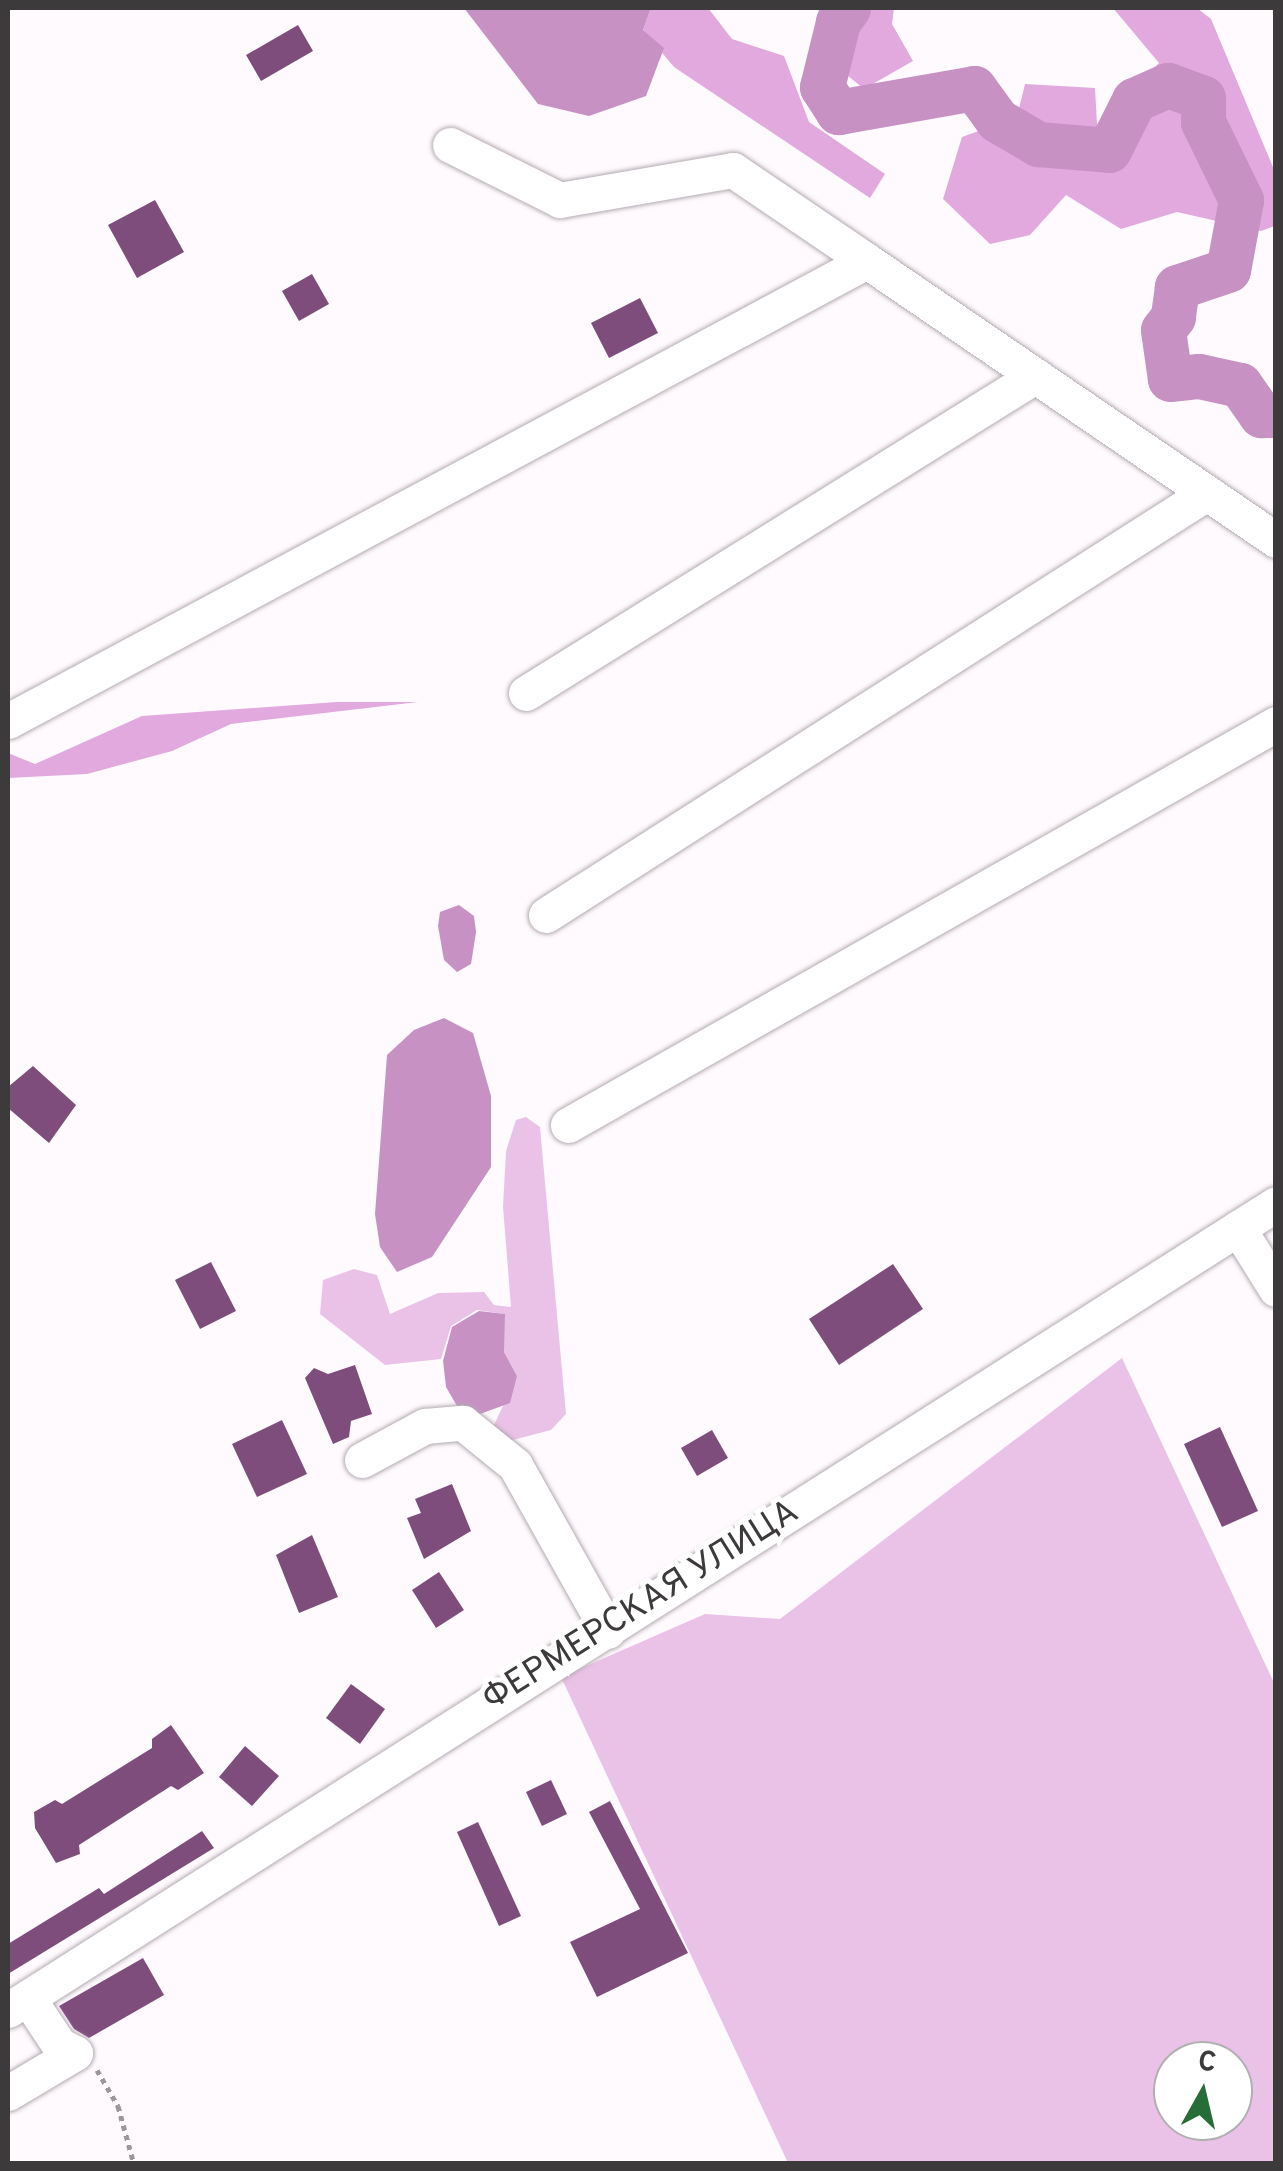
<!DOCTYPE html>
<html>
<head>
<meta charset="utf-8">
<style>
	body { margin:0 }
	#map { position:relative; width:1283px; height:2171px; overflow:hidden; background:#fffafe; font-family:Overpass,sans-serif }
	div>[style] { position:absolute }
	.green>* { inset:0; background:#ebc2e7 }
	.forest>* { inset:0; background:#e1a9dd }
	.water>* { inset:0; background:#c791c4 }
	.river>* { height:45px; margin:-22.5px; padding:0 22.5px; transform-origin:22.5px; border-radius:22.5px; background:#c791c4 }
	.building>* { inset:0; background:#7f4d7c }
	.path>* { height:5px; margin-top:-2.5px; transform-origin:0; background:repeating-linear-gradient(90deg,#9b979a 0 5px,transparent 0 10px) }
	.roads { filter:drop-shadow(0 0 2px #b3abb2) drop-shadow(0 0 2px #b3abb2) }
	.minor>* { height:35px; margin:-17.5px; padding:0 17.5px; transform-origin:17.5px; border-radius:17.5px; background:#fff }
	span { translate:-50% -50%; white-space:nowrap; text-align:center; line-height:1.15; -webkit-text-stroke:10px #fff; paint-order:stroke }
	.street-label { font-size:35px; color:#3d3a3c }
	.frame { position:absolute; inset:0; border:10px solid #3d3a3c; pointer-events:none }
	.north { position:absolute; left:1153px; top:2041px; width:100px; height:100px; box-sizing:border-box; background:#fff; border:2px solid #b1b0b1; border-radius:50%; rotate:8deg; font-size:28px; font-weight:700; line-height:40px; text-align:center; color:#3d3a3c }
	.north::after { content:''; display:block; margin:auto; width:35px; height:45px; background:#276d38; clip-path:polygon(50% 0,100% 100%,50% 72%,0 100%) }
</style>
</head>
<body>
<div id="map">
	<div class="green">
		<div style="clip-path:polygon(526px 1117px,540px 1127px,566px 1414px,551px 1430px,501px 1443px,493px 1427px,517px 1376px,504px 1352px,504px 1314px,477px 1310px,451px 1326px,441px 1359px,385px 1365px,320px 1314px,323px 1280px,354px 1269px,377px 1275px,390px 1314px,438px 1293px,484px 1292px,494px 1305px,511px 1307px,503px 1207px,506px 1151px,516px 1120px)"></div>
		<div style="clip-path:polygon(evenodd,1122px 1358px,1275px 1685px,1275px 2163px,788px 2163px,561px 1677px,705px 1614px,780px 1619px,1122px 1358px,1173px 2061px,1233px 2061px,1233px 2121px,1173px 2121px,1173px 2061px)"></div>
	</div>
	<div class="forest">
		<div style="clip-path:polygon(651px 8px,708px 8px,732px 39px,784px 56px,809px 122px,885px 174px,870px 198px,674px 67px,643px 30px)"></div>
		<div style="clip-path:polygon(819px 8px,894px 8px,892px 24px,913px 61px,864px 89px,814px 48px)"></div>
		<div style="clip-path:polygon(1113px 8px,1197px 8px,1211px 19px,1275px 172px,1275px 226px,1261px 231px,1177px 212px,1121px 229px,1066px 195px,1030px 235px,990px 244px,943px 199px,962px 137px,1017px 117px,1025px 84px,1095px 88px,1097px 124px,1159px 63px)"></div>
		<div style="clip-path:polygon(337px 702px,418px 702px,231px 724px,172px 751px,87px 774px,8px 778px,8px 753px,35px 764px,142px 716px)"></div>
	</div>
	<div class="water">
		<div style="clip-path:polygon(464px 8px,651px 8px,643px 30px,664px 48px,646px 96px,589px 116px,538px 104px)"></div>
		<div style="clip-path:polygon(459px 905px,474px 916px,476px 932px,471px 964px,457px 972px,444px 960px,438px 926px,440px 912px)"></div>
		<div style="clip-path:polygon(444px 1018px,473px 1033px,491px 1096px,491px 1167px,432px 1257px,397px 1272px,380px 1247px,375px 1214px,387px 1055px,414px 1030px)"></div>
		<div style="clip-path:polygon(479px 1311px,505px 1314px,504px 1352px,517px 1376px,510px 1403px,480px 1414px,460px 1411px,446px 1387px,443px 1361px,452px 1327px)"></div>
	</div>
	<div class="river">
		<div style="left:848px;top:8px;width:17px;rotate:126deg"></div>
		<div style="left:838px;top:22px;width:67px;rotate:103.8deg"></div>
		<div style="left:822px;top:87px;width:30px;rotate:57deg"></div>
		<div style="left:838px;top:112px;width:138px;rotate:-10deg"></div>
		<div style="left:974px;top:88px;width:39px;rotate:54deg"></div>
		<div style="left:997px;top:120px;width:48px;rotate:30.3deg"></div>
		<div style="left:1038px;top:144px;width:71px;rotate:4.8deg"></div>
		<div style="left:1109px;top:150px;width:56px;rotate:-63.4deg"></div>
		<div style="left:1134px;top:100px;width:37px;rotate:-24deg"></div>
		<div style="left:1168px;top:85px;width:37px;rotate:20deg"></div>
		<div style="left:1203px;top:98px;width:24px;rotate:90deg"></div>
		<div style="left:1203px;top:122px;width:87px;rotate:64deg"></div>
		<div style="left:1241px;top:200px;width:71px;rotate:100.5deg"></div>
		<div style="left:1228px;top:270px;width:54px;rotate:161.6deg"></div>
		<div style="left:1177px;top:287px;width:30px;rotate:98deg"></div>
		<div style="left:1173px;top:317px;width:16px;rotate:128deg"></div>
		<div style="left:1163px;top:330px;width:49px;rotate:81.9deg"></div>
		<div style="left:1170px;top:379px;width:29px;rotate:-6deg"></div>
		<div style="left:1199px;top:376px;width:42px;rotate:12.4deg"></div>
		<div style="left:1240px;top:385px;width:37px;rotate:55deg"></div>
		<div style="left:1261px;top:415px;width:15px"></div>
	</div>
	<div class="building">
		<div style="clip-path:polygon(298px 25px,313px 51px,261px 81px,246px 55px)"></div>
		<div style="clip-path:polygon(155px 200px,184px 252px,137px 278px,108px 225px)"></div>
		<div style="clip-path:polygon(312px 274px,329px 304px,299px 321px,282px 291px)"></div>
		<div style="clip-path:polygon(640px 298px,658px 333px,609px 358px,591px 323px)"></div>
		<div style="clip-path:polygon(33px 1066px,76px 1105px,49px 1143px,8px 1108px,8px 1087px)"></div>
		<div style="clip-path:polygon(211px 1262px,236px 1311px,200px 1329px,175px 1280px)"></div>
		<div style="clip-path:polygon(893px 1264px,923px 1309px,839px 1365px,809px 1319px)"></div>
		<div style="clip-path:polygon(355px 1365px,372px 1414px,351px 1421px,349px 1437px,333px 1444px,305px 1378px,314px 1368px,328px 1374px)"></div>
		<div style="clip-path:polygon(282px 1420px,307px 1474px,257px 1497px,232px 1444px)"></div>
		<div style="clip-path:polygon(1220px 1427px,1258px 1511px,1222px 1527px,1184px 1444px)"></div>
		<div style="clip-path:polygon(712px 1430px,728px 1458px,697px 1476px,681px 1448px)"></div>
		<div style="clip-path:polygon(452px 1484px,471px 1531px,424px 1559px,407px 1518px,421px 1513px,415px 1499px)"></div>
		<div style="clip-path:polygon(312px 1535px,338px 1597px,299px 1613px,276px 1555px)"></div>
		<div style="clip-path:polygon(439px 1572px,464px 1610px,436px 1628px,412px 1590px)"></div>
		<div style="clip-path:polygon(351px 1684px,385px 1709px,360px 1744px,326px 1718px)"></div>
		<div style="clip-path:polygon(171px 1725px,204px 1773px,178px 1790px,171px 1786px,79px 1845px,80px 1854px,56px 1863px,35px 1828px,34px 1812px,55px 1800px,62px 1804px,152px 1748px,152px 1739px)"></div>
		<div style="clip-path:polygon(245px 1746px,279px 1776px,252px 1806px,219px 1777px)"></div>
		<div style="clip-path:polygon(551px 1780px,567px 1814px,542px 1826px,526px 1792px)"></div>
		<div style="clip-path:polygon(610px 1801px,688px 1953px,597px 1997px,570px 1942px,640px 1909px,589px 1812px)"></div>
		<div style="clip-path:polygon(478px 1822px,521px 1916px,499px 1926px,457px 1832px)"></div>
		<div style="clip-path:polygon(202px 1831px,214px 1848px,8px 1974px,8px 1944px,99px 1888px,104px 1894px)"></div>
		<div style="clip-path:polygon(143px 1958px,164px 1995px,89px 2038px,74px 2029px,59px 2006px)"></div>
	</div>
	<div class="path">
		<div style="left:97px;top:2070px;width:42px;rotate:59.7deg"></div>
		<div style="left:118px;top:2106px;width:60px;rotate:74.6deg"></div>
	</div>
	<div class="roads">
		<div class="minor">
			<div style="left:867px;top:261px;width:495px;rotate:34.3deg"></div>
			<div style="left:526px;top:693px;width:600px;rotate:-31.91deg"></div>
			<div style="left:8px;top:721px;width:974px;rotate:-28.17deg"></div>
			<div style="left:867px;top:261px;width:162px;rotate:-145.8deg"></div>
			<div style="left:733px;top:170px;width:176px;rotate:170.2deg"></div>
			<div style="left:560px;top:200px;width:123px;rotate:-153.4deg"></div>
			<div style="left:546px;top:915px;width:784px;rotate:-32.56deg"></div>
			<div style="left:568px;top:1125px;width:814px;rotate:-29.53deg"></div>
			<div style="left:1238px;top:1228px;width:72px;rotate:58.1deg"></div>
			<div style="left:362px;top:1460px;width:72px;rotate:-28.4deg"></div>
			<div style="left:425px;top:1426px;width:38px;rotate:-5deg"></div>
			<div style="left:463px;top:1423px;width:67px;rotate:38.9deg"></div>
			<div style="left:515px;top:1465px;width:190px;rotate:60.7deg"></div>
			<div style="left:8px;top:2010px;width:1502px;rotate:-32.44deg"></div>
			<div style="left:8px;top:2093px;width:78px;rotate:-30.8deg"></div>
			<div style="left:75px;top:2053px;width:18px;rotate:-153deg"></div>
			<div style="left:59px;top:2045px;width:56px;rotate:-123.4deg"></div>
		</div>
	</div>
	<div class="street-label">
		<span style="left:641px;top:1606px;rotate:-32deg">ФЕРМЕРСКАЯ УЛИЦА</span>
	</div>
	<div class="frame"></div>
	<div class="north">С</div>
</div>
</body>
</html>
